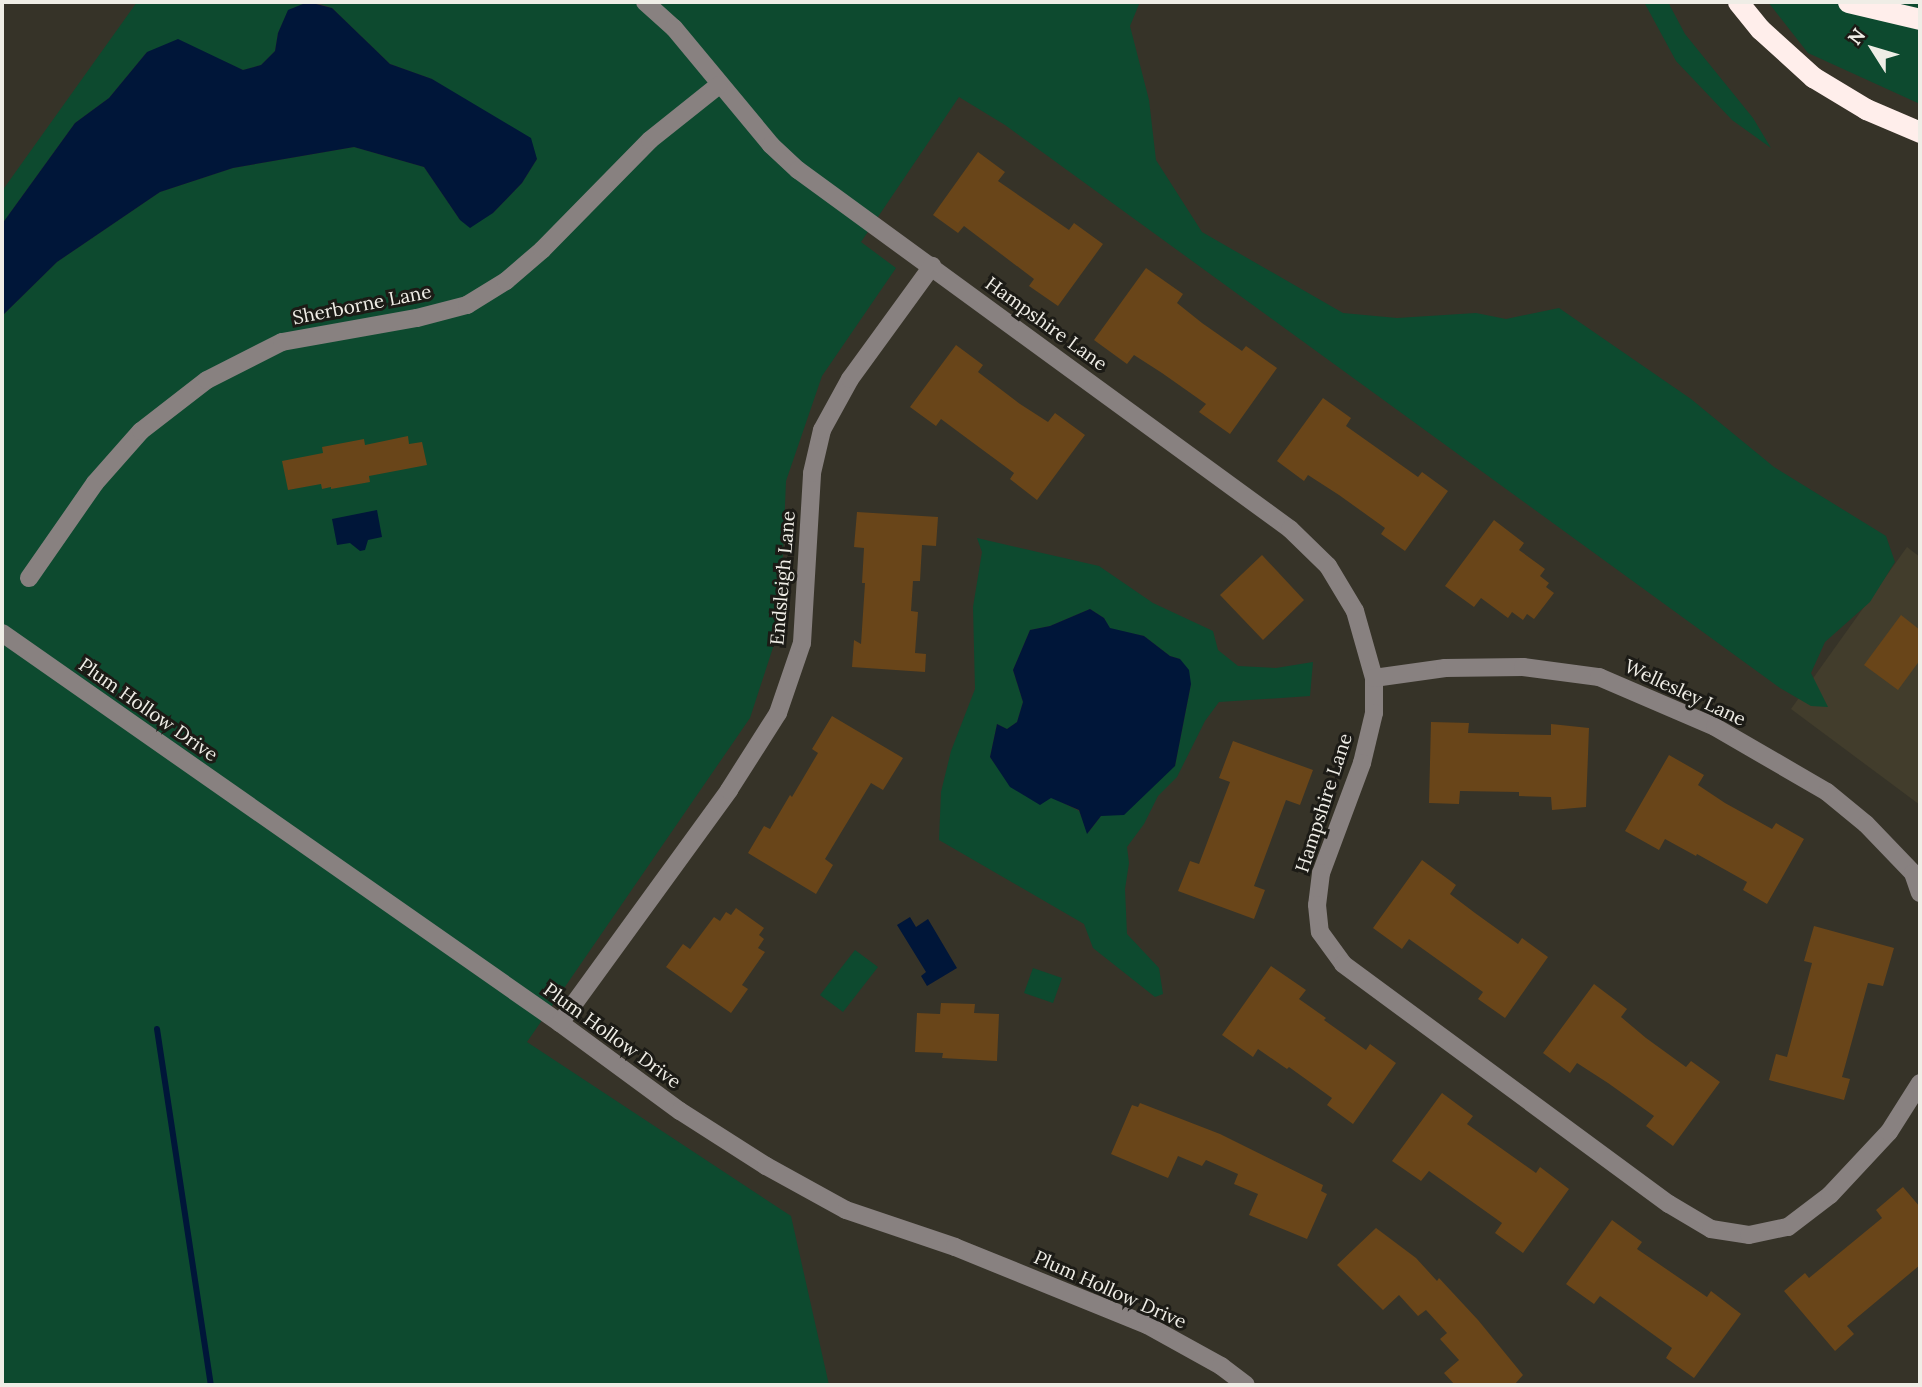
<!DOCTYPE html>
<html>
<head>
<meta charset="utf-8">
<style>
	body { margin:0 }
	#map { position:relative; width:1922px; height:1387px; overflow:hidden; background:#363328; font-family:Lora,serif }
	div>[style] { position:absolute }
	.built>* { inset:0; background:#423d2c }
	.green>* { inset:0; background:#0d4a2f }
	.water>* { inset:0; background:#001639 }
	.stream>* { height:6px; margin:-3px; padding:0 3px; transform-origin:3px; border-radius:3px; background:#001639 }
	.building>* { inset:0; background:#694519 }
	.minor>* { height:18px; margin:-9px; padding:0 9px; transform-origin:9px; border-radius:9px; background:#888180 }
	.highway>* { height:21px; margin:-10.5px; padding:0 10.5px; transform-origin:10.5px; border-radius:10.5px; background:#ffeeeb }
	span { translate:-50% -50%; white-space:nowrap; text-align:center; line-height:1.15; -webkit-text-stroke:6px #1c1b16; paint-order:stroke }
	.street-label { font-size:19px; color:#efede6 }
	.frame { position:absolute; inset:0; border:4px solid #efede6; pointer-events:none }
	.north { position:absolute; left:1838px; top:14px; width:70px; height:70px; -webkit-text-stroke:5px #1c1b16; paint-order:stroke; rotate:307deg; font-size:19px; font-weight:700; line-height:28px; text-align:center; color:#efede6 }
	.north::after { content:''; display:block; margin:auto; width:24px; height:32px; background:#efede6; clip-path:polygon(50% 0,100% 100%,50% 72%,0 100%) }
</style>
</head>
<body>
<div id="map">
	<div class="built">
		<div style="clip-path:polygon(1907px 547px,1920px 557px,1920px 805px,1791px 709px)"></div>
	</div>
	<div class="green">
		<div style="clip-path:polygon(137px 2px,308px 2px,288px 11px,278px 33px,275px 51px,261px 65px,243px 70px,227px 63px,147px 52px,109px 98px,75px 123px,2px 224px,2px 191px)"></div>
		<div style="clip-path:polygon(314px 2px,1140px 2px,1130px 26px,1149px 100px,1156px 160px,1202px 232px,1343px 313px,1397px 318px,1476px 313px,1506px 319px,1559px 308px,1691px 399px,1774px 467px,1886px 536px,1895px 562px,1870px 602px,1825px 642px,1811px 673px,1828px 707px,1811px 706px,1780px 688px,1005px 125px,959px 97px,861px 242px,896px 268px,822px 376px,786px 481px,780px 626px,750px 718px,527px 1042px,791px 1216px,829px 1385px,2px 1385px,2px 316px,57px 262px,160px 192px,233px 168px,354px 147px,424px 167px,460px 220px,493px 213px,522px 183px,537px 159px,432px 79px,390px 64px,332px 8px)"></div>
		<div style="clip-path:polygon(1644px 2px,1668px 2px,1685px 34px,1753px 118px,1771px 148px,1732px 120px,1676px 61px)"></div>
		<div style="clip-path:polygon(1768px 2px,1920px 2px,1920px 104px,1808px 53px)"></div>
		<div style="clip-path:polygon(evenodd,977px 538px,1099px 566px,1153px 603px,1213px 631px,1218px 650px,1238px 666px,1276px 668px,1313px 662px,1310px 696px,1219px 702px,1205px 721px,1177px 777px,1158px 796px,1144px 824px,1127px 847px,1129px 863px,1125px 889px,1127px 934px,1159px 968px,1163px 994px,1155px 997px,1093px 948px,1084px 924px,939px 840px,941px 792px,951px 751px,975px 689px,973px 607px,982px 552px,977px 538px,1090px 609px,1104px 618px,1110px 629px,1144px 636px,1170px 656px,1180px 659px,1191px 684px,1175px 766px,1101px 816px,1088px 833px,1079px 811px,1000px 771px,990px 757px,997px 724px,1007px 729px,1017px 722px,1023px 702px,1013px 670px,1030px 630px,1050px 626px,1090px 609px)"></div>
		<div style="clip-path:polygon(855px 950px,878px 967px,843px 1012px,820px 995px)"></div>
		<div style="clip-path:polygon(1033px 968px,1062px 978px,1053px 1003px,1024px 993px)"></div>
	</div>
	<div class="water">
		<div style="clip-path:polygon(308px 2px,332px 8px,390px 64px,432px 79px,531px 138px,537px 159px,522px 183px,493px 213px,470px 228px,460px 220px,424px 167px,354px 147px,233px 168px,160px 192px,57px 262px,2px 316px,2px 224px,75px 123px,109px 98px,147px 52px,178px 39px,243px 70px,261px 65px,275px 51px,278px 33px,288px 10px)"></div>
		<div style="clip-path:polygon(377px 510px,382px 537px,368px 540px,365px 550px,360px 551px,350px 543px,337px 545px,332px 519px)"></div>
		<div style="clip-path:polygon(1090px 609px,1104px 618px,1110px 628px,1144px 636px,1170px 656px,1180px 659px,1189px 670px,1191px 684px,1175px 766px,1124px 815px,1101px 816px,1087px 834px,1079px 810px,1051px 798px,1040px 805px,1010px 787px,990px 757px,997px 724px,1007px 729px,1017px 722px,1023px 702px,1013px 670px,1030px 630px,1050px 626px)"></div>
		<div style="clip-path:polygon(910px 917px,916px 927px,928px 919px,957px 968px,927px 986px,921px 976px,926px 972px,897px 925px)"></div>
	</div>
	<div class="stream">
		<div style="left:157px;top:1029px;width:360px;rotate:81.4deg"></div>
	</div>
	<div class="building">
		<div style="clip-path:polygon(978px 152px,1005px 172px,998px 181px,1069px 230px,1074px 223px,1103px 244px,1058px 306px,1029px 286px,1034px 279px,964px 226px,958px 233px,933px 215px)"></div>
		<div style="clip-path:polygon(1146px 268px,1183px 294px,1177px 303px,1202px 323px,1242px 351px,1246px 346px,1277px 368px,1230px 434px,1199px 412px,1206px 404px,1162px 373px,1134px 355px,1127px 364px,1094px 340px)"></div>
		<div style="clip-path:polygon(956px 345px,983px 365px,978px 372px,1020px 404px,1048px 422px,1055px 413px,1085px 435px,1037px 500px,1010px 479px,1014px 473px,972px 442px,941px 419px,936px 426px,910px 407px)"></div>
		<div style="clip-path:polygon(1323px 398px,1351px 418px,1346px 426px,1418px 477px,1422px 472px,1448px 491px,1405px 551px,1381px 534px,1385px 528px,1339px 495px,1308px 475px,1304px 481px,1277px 461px)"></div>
		<div style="clip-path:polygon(408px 436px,409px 444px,422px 442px,427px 465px,369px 476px,370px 482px,331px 489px,331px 487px,322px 489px,321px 484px,288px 490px,282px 461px,323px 453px,322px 447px,364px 439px,365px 445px)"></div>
		<div style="clip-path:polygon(857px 512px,938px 517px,936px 546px,922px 545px,920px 581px,913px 581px,911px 611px,918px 612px,915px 653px,926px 654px,925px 672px,852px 667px,854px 640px,861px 644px,865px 583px,862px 583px,864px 548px,854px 547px)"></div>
		<div style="clip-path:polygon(1494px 520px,1524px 543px,1519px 550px,1545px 569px,1540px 576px,1549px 583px,1546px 587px,1554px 593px,1534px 619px,1527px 614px,1523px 620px,1512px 612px,1508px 618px,1481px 598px,1474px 607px,1445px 586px)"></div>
		<div style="clip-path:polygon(1262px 555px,1304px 600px,1263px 640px,1220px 595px)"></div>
		<div style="clip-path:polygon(1901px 615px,1920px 630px,1920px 660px,1898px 690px,1864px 665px)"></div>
		<div style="clip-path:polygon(832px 716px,903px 758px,883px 790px,871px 783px,825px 859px,833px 865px,816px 894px,748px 853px,764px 826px,770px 829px,790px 795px,792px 797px,818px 753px,812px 749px)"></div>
		<div style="clip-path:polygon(1431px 722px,1469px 723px,1468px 733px,1503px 734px,1551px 735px,1551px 724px,1589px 728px,1586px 807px,1552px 810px,1551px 797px,1519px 796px,1519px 792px,1460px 791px,1459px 804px,1429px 803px)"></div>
		<div style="clip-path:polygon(1233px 741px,1313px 770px,1300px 805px,1286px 800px,1254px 886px,1265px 890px,1254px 919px,1178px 891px,1190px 861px,1199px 864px,1230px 782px,1219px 778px)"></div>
		<div style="clip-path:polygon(1669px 755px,1704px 775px,1698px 785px,1725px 803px,1772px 829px,1776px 823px,1804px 839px,1767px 904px,1743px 890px,1747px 882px,1697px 854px,1696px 856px,1665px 839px,1659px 850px,1625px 831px)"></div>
		<div style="clip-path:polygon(1422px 860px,1456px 885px,1450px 894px,1475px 913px,1518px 944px,1522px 938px,1548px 957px,1505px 1018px,1478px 999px,1483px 992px,1409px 939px,1402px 949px,1373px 928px)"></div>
		<div style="clip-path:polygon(736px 908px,764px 928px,759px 935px,764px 939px,758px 948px,765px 952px,742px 985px,748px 989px,731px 1013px,666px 967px,683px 944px,690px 949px,714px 917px,720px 921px,726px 912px,731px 915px)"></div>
		<div style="clip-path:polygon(1814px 926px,1894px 948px,1883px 986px,1868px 983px,1842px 1077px,1850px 1079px,1844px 1100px,1769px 1080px,1776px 1054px,1787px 1057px,1812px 963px,1804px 961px)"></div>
		<div style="clip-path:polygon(1271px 966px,1306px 990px,1299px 999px,1326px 1018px,1324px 1020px,1366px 1050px,1370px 1044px,1396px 1063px,1353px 1124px,1327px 1105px,1332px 1098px,1289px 1067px,1287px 1069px,1258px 1049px,1253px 1057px,1222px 1035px)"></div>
		<div style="clip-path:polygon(1594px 984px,1627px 1009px,1621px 1017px,1646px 1038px,1686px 1067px,1691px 1061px,1720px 1082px,1673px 1146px,1646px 1126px,1654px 1116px,1608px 1083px,1577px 1063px,1570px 1073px,1543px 1053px)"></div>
		<div style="clip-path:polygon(941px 1003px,975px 1004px,974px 1013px,999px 1014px,997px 1061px,942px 1058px,943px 1053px,915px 1052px,917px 1013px,940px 1014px)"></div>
		<div style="clip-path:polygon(1442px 1093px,1473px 1116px,1467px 1124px,1536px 1173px,1540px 1167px,1569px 1189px,1523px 1253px,1495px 1233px,1502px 1223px,1429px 1171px,1421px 1181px,1392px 1161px)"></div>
		<div style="clip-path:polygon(1140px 1103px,1220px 1134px,1323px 1185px,1321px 1191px,1327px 1194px,1307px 1239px,1249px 1215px,1258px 1194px,1234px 1184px,1238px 1174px,1206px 1160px,1202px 1166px,1178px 1156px,1168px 1178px,1111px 1154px,1132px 1105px,1138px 1107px)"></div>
		<div style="clip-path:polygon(1903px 1187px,1920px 1207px,1920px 1265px,1847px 1326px,1854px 1334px,1835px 1351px,1784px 1291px,1805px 1273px,1809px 1278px,1882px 1218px,1876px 1210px)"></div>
		<div style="clip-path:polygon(1612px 1220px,1642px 1242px,1637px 1249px,1707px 1297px,1711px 1291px,1741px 1314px,1694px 1378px,1666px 1358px,1672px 1348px,1600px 1296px,1594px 1304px,1566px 1284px)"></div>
		<div style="clip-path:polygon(1376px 1228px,1416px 1258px,1437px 1281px,1439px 1278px,1478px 1320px,1523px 1375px,1514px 1385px,1455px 1385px,1444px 1373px,1459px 1360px,1440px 1339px,1447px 1333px,1426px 1310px,1418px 1316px,1399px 1295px,1383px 1310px,1337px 1265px)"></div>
	</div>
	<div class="minor">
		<div style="left:645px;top:2px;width:39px;rotate:42deg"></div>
		<div style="left:674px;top:28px;width:152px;rotate:50.3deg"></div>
		<div style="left:771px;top:145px;width:37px;rotate:43deg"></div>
		<div style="left:798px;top:170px;width:609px;rotate:36.12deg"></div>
		<div style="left:1290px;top:529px;width:53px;rotate:44.2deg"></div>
		<div style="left:1328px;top:566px;width:52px;rotate:59deg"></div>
		<div style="left:1355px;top:611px;width:70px;rotate:74.2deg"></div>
		<div style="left:1374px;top:678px;width:35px;rotate:90deg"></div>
		<div style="left:1374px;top:713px;width:51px;rotate:103.5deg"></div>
		<div style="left:1362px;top:763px;width:117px;rotate:110.4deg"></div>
		<div style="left:1321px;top:873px;width:32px;rotate:97deg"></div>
		<div style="left:1317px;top:905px;width:27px;rotate:84deg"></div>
		<div style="left:1320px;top:932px;width:39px;rotate:54deg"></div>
		<div style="left:1343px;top:964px;width:405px;rotate:36.4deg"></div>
		<div style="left:1669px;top:1204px;width:49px;rotate:30.8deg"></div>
		<div style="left:1711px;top:1229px;width:38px;rotate:9deg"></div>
		<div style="left:1749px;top:1235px;width:40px;rotate:-12deg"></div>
		<div style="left:1788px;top:1227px;width:53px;rotate:-37.3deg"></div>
		<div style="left:1830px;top:1195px;width:86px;rotate:-46.9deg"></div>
		<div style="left:1889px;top:1132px;width:58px;rotate:-57.7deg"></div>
		<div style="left:29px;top:578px;width:116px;rotate:-55.2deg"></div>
		<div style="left:95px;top:483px;width:69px;rotate:-48.5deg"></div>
		<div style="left:141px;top:431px;width:83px;rotate:-37.7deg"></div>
		<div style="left:207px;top:380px;width:84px;rotate:-26.9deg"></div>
		<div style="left:282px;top:342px;width:137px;rotate:-10.1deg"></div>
		<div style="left:417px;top:318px;width:52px;rotate:-14.6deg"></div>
		<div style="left:467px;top:305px;width:46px;rotate:-31.6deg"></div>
		<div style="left:506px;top:281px;width:48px;rotate:-40.7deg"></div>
		<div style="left:542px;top:250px;width:154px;rotate:-45.5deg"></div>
		<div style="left:650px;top:140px;width:88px;rotate:-38.6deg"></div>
		<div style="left:2px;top:633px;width:681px;rotate:34.95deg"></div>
		<div style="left:560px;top:1023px;width:149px;rotate:36.3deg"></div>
		<div style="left:680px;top:1111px;width:102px;rotate:32.6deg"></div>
		<div style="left:766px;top:1166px;width:91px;rotate:28.8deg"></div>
		<div style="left:846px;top:1210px;width:115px;rotate:18.7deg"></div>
		<div style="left:955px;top:1247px;width:207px;rotate:22.1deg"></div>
		<div style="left:1147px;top:1325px;width:85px;rotate:29deg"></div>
		<div style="left:1221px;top:1366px;width:31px;rotate:37deg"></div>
		<div style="left:1374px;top:678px;width:72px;rotate:-8deg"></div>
		<div style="left:1445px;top:668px;width:78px;rotate:-0.7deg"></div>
		<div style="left:1523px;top:667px;width:77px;rotate:7.5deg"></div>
		<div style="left:1599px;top:677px;width:126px;rotate:23.3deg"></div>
		<div style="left:1715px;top:727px;width:129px;rotate:30.1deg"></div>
		<div style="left:1827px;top:792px;width:50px;rotate:39.4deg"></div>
		<div style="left:1866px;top:824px;width:68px;rotate:46.2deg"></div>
		<div style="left:1913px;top:873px;width:21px;rotate:71deg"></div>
		<div style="left:560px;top:1023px;width:288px;rotate:-54deg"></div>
		<div style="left:729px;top:790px;width:91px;rotate:-57.5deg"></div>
		<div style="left:778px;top:713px;width:74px;rotate:-71.1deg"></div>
		<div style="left:802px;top:643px;width:170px;rotate:-86.6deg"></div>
		<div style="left:812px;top:473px;width:44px;rotate:-76.9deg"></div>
		<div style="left:822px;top:430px;width:58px;rotate:-61.2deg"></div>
		<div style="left:850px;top:379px;width:140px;rotate:-54deg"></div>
	</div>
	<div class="highway">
		<div style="left:1738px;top:2px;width:35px;rotate:51deg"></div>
		<div style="left:1760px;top:29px;width:72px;rotate:42.2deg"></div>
		<div style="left:1813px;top:77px;width:62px;rotate:31.1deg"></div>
		<div style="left:1866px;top:109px;width:59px;rotate:23.1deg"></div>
		<div style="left:1848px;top:2px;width:74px;rotate:13.3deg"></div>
	</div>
	<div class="street-label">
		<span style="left:362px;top:305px;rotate:-11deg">Sherborne Lane</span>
		<span style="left:1046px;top:324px;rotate:36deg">Hampshire Lane</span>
		<span style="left:783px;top:578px;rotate:-85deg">Endsleigh Lane</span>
		<span style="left:1685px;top:693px;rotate:25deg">Wellesley Lane</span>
		<span style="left:148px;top:710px;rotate:35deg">Plum Hollow Drive</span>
		<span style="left:1324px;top:803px;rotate:-72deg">Hampshire Lane</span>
		<span style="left:612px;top:1036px;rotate:36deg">Plum Hollow Drive</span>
		<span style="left:1110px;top:1290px;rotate:24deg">Plum Hollow Drive</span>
	</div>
	<div class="frame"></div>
	<div class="north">N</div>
</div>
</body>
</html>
